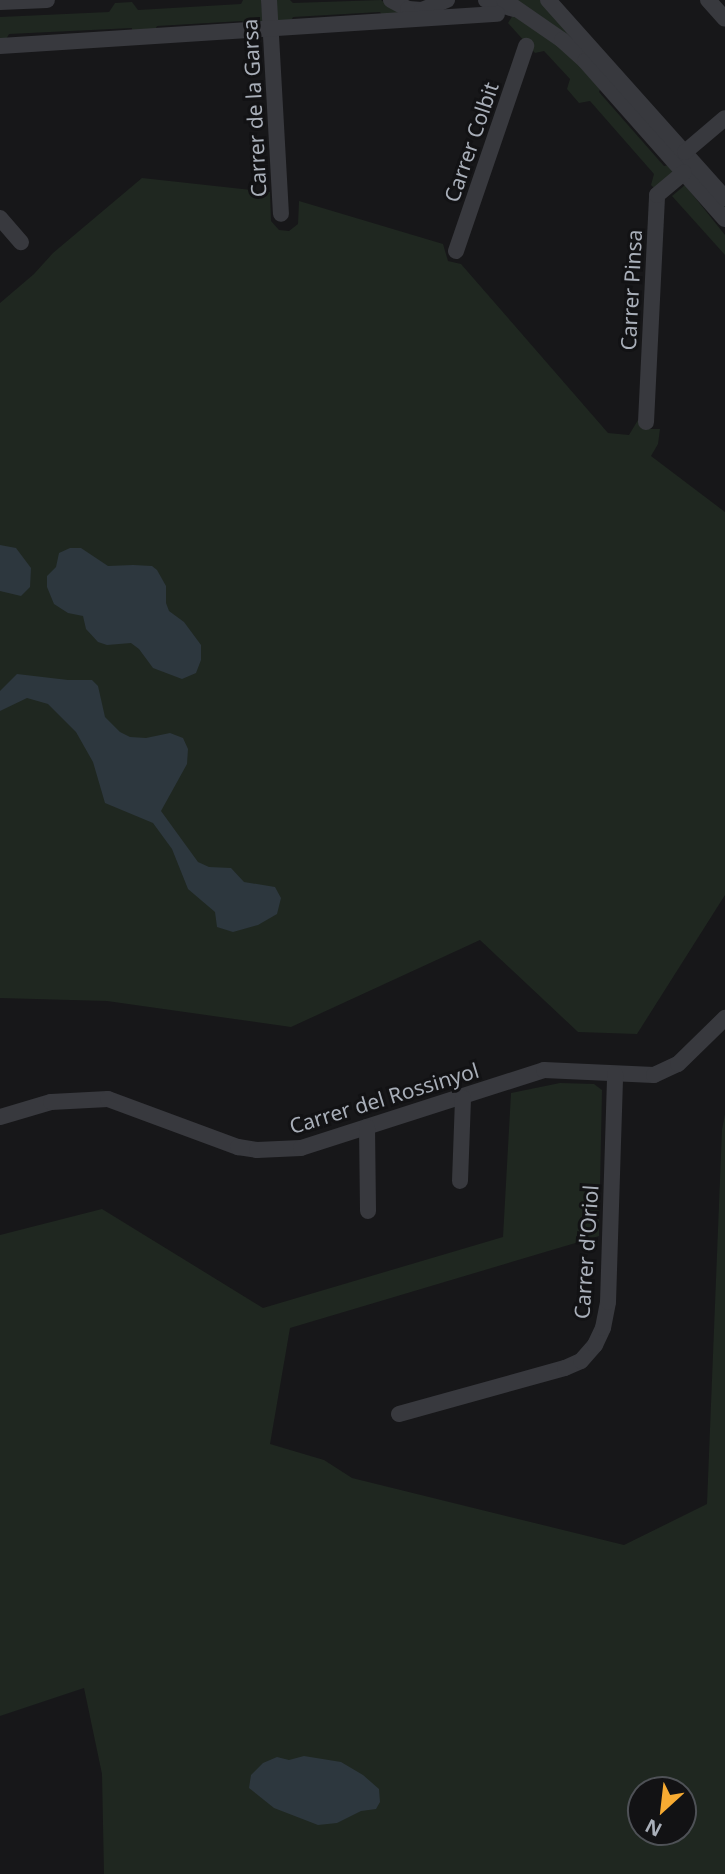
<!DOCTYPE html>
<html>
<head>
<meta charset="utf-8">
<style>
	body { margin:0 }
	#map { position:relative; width:725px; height:1874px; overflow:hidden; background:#171719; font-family:"Noto Sans",sans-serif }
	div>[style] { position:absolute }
	.green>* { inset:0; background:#1f2720 }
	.water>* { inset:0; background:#2d373e }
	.minor>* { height:16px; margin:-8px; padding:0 8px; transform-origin:8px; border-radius:8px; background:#38393e }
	span { translate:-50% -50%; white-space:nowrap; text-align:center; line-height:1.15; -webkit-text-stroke:6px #121214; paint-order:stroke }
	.street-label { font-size:21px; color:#a9afb9 }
	.north { position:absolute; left:627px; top:1776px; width:70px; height:70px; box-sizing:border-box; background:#121214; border:2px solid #4e5156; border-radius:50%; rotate:207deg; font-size:19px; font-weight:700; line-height:28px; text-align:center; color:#a9afb9 }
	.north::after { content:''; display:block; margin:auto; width:24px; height:32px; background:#f7ab32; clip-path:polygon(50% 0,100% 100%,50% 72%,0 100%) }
</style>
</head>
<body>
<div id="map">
	<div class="green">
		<div style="clip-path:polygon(243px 0,261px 0,263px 23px,248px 29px,242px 21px,157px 26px,152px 35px,132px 36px,132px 28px,9px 34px,4px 43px,0 42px,0 17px,109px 12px,115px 3px,132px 2px,138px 10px,241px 4px)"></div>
		<div style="clip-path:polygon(276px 0,290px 0,293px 3px,381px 0,399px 13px,385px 20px,380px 12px,293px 17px,289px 25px,283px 25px,276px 19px)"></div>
		<div style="clip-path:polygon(512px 0,541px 0,725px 205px,725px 214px,566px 35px)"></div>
		<div style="clip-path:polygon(513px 15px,566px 51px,601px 87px,599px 92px,664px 166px,669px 165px,674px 172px,655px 189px,651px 185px,654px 174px,590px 101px,579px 103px,567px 89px,570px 79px,544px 51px,535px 53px,508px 23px)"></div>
		<div style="clip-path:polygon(142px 178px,270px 192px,271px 221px,279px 230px,289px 231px,298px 224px,299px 201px,443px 244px,448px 261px,461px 264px,608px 433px,629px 435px,638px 420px,644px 429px,660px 429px,658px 444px,651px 456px,725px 512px,725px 895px,637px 1034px,578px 1032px,480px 940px,291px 1027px,107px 1001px,0 998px,0 303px,34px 274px,53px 253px)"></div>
		<div style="clip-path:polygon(685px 185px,725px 235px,725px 255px,672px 196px)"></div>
		<div style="clip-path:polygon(evenodd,560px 1083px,594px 1084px,602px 1090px,599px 1236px,290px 1328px,270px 1444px,324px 1460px,352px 1478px,624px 1545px,707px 1504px,722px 1130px,725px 1114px,725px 1874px,104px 1874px,102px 1774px,84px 1688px,0 1716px,0 1235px,102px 1209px,263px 1308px,503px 1237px,511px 1093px,560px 1083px,641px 1790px,683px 1790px,683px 1832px,641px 1832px,641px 1790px)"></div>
	</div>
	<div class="water">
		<div style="clip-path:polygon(0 545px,16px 548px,31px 568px,30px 587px,21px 596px,0 591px)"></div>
		<div style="clip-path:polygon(70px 548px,81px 548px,108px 566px,133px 565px,152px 566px,157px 570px,166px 586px,166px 603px,169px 611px,184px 622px,201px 645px,201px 660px,196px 673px,182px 679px,153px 668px,139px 649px,131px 643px,107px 645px,98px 642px,86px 629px,83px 616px,68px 613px,54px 604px,47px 587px,47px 576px,56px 567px,59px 553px)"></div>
		<div style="clip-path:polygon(17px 674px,68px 680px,92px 680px,98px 686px,105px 717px,120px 732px,130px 737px,146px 738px,170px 733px,183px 738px,188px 749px,187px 764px,161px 811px,198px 862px,209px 867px,231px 868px,244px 882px,275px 887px,281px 898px,277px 914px,258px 925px,233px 932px,217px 927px,215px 912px,188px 889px,172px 849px,153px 823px,105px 803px,93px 762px,76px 732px,48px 704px,27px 698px,0 711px,0 691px)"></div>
		<div style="clip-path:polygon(304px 1756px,341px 1762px,363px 1775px,379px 1789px,380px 1802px,376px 1809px,361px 1811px,337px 1823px,318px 1825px,274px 1808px,249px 1788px,251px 1775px,263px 1763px,277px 1757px,289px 1760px)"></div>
	</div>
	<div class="minor">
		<div style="left:269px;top:0;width:214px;rotate:86.8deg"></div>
		<div style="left:391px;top:0;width:19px;rotate:28deg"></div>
		<div style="left:408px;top:9px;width:14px;rotate:4deg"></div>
		<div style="left:422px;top:10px;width:27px;rotate:-22deg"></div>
		<div style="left:486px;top:0;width:29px;rotate:18deg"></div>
		<div style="left:504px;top:0;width:70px;rotate:34.6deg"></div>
		<div style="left:562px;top:40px;width:31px;rotate:42deg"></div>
		<div style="left:585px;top:61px;width:211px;rotate:48.5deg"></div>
		<div style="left:548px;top:0;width:266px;rotate:48.2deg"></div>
		<div style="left:708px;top:0;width:25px;rotate:48deg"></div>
		<div style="left:0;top:2px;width:47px;rotate:-2.4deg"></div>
		<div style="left:0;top:46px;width:498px;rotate:-3.7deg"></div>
		<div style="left:685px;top:152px;width:52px;rotate:-40.4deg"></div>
		<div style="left:0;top:218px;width:32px;rotate:49deg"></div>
		<div style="left:456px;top:251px;width:217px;rotate:-71.1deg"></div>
		<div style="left:646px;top:422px;width:227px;rotate:-87.2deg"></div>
		<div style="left:657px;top:195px;width:35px;rotate:-40deg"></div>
		<div style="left:0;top:1117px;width:53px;rotate:-16.4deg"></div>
		<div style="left:51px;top:1102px;width:57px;rotate:-3deg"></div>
		<div style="left:108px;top:1099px;width:139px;rotate:20.3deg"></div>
		<div style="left:238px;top:1147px;width:19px;rotate:9deg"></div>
		<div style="left:257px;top:1150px;width:44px;rotate:-2.6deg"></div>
		<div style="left:301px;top:1148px;width:255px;rotate:-17.8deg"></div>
		<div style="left:544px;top:1070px;width:110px;rotate:2.6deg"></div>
		<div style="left:654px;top:1075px;width:26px;rotate:-25deg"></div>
		<div style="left:678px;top:1064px;width:66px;rotate:-44.4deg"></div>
		<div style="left:367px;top:1127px;width:84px;rotate:89.3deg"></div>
		<div style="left:460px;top:1181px;width:83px;rotate:-87.9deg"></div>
		<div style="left:399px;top:1414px;width:172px;rotate:-15.5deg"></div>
		<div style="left:565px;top:1368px;width:17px;rotate:-24deg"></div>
		<div style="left:581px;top:1361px;width:21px;rotate:-49deg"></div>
		<div style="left:595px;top:1345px;width:19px;rotate:-65deg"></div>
		<div style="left:603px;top:1328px;width:26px;rotate:-79deg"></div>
		<div style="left:608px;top:1302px;width:228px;rotate:-88.2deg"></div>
	</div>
	<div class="street-label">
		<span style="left:254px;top:108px;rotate:-93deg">Carrer de la Garsa</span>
		<span style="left:471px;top:142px;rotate:-71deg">Carrer Colbit</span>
		<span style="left:631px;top:290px;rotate:-87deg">Carrer Pinsa</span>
		<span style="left:384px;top:1098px;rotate:-17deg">Carrer del Rossinyol</span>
		<span style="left:586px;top:1252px;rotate:-86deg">Carrer d'Oriol</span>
	</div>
	<div class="north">N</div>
</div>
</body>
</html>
